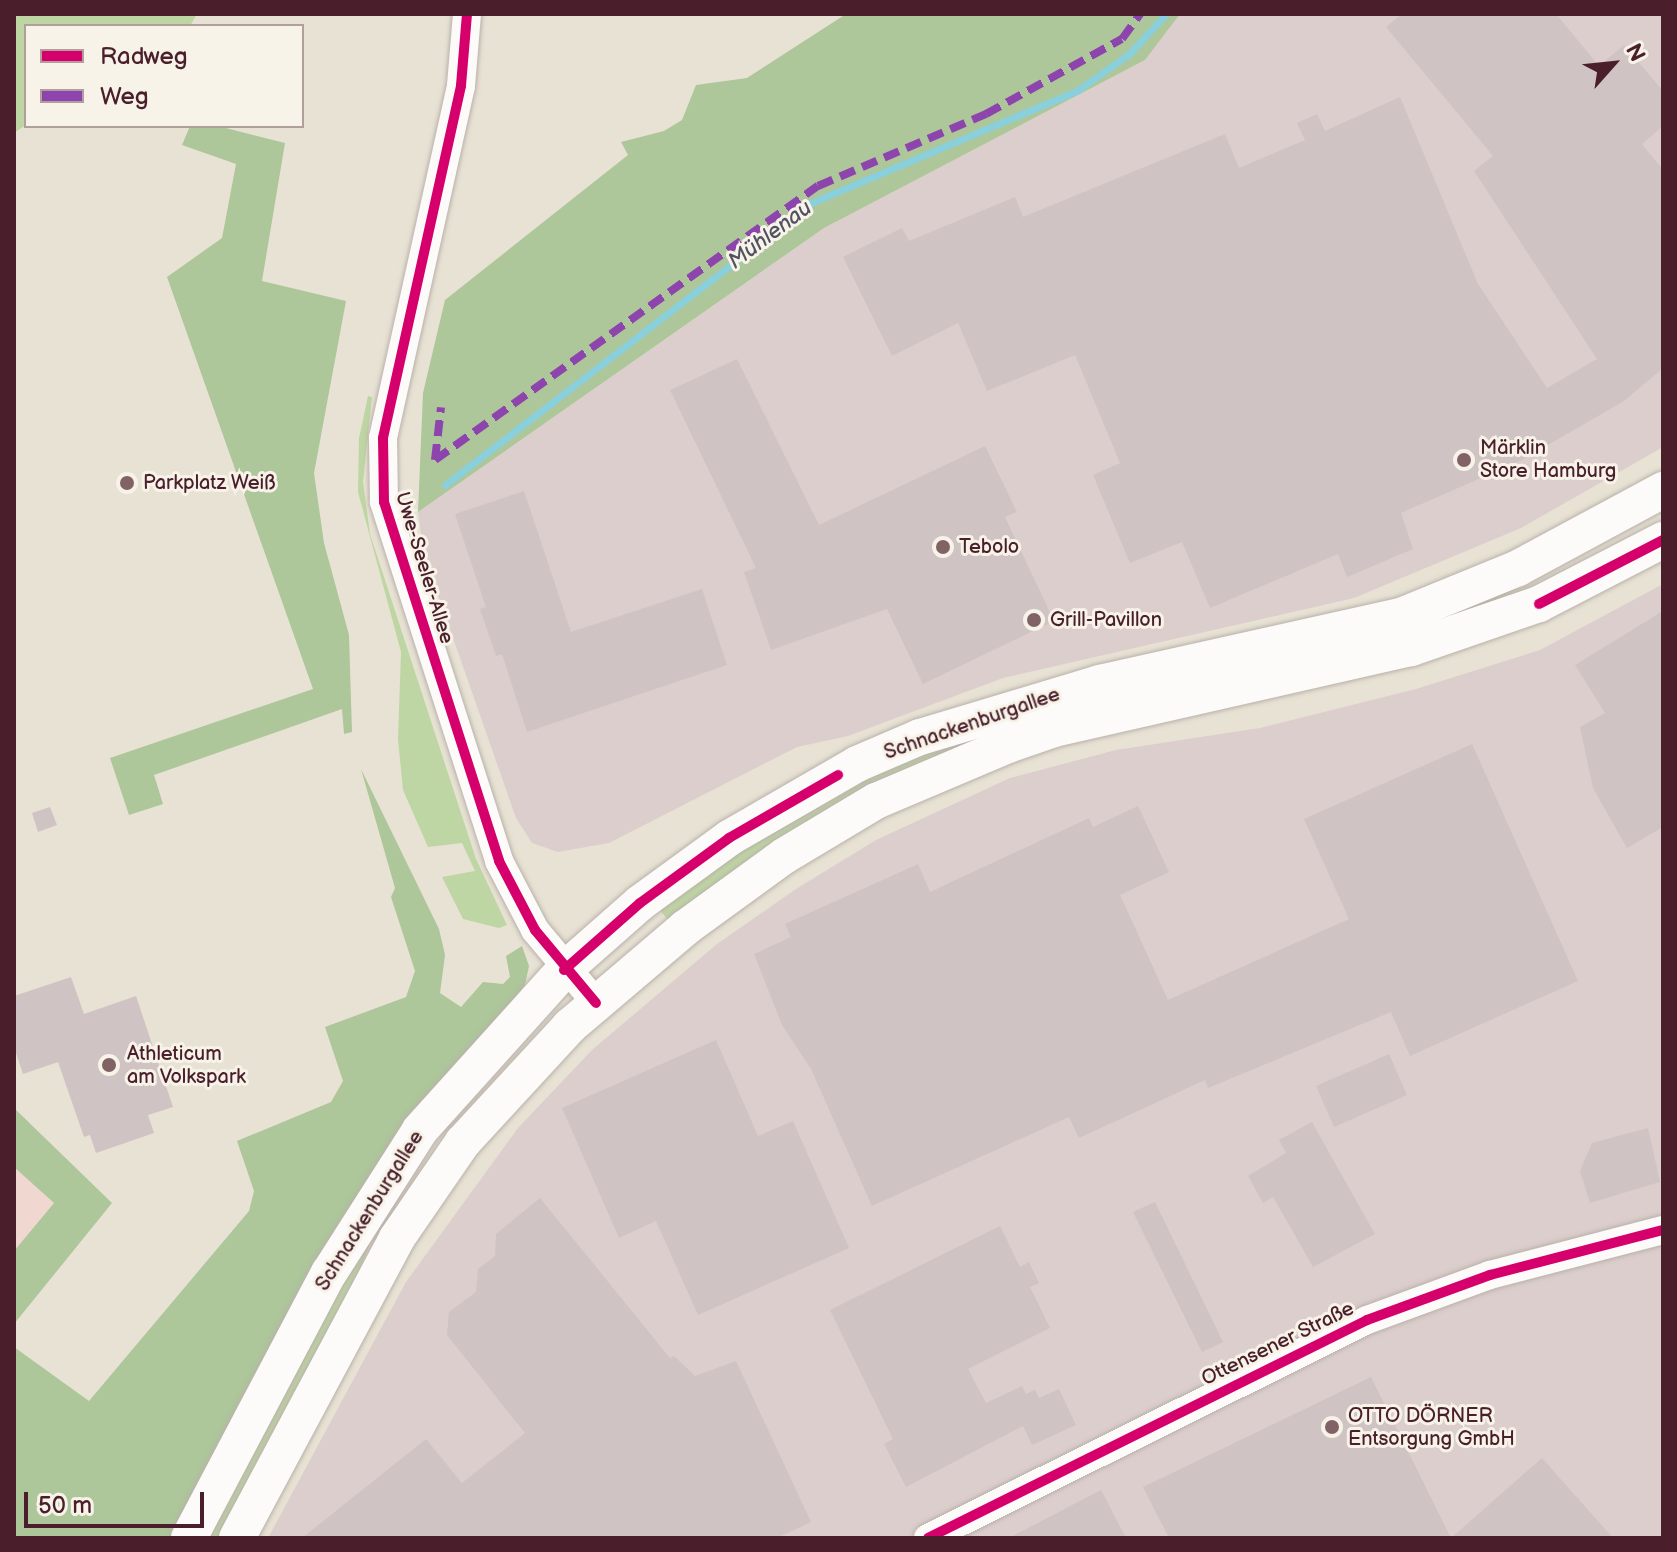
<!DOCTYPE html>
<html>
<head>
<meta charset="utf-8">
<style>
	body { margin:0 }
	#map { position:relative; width:1677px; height:1552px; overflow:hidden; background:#e8e2d4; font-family:"Balsamiq Sans",sans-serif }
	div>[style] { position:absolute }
	.built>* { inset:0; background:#f0d8d1 }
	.industrial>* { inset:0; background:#dccecc }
	.green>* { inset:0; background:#bed6a3 }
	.forest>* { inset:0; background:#adc69a }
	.stream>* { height:7px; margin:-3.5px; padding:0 3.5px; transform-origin:3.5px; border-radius:3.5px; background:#8ad0dc }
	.building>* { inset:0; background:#d0c3c3 }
	.roads { filter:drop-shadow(0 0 2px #b9b1aa) drop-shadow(0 0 2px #b9b1aa) }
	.minor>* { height:28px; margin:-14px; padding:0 14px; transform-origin:14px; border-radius:14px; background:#fcfbf9 }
	.major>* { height:36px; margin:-18px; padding:0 18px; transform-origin:18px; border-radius:18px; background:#fcfbf9 }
	.quiet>* { height:8px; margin-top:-4px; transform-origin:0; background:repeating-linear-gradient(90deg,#8e44ad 0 16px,transparent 0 24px) }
	.cycleway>* { height:10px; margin:-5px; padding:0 5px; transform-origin:5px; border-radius:5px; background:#d6006c }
	.dots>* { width:22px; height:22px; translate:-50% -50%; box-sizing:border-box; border:4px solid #f7f3e8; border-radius:50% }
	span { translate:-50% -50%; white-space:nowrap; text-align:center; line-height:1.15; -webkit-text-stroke:6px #f7f3e8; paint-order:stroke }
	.poi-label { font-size:20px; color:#4a1f2b }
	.left { translate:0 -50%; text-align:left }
	.street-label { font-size:20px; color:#4a1f2b }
	.water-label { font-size:22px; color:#515261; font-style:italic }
	.frame { position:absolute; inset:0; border:16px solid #4a1f2b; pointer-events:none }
	.legend { position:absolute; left:24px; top:24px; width:280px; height:104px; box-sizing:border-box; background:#f7f3e8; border:2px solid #b29e9c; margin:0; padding:10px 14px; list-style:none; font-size:24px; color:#4a1f2b }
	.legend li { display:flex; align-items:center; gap:16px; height:40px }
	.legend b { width:40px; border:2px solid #b29e9c }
	.north { position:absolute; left:1573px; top:24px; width:80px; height:80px; -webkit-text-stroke:6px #f7f3e8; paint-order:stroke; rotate:63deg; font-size:22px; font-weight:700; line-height:32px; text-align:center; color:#4a1f2b }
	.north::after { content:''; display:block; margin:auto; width:28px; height:36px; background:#4a1f2b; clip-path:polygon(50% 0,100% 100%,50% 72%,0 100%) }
	.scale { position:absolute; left:24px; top:1492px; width:180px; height:36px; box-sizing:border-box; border:4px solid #4a1f2b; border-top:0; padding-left:10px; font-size:24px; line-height:28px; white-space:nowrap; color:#4a1f2b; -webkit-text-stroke:6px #f7f3e8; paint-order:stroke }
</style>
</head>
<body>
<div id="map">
	<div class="built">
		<div style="clip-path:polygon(14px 1167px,54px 1203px,14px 1251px)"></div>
	</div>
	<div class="industrial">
		<div style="clip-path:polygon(1180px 14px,1663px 14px,1663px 447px,1521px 528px,1354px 598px,1003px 678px,848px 736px,797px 747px,609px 843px,558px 852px,532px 843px,516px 818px,424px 555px,418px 512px,824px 228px,1145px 60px)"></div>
		<div style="clip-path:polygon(1663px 584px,1663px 1538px,268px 1538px,406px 1282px,518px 1128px,592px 1050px,717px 944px,796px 889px,876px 840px,1010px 778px,1116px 750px,1260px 728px,1416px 689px,1540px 650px)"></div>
	</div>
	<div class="green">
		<div style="clip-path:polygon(14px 14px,197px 14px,190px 26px,26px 26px,26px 125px,14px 133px)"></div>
		<div style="clip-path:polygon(368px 396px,372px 397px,363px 482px,370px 534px,476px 859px,507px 925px,499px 928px,463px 919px,442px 877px,475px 871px,462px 843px,428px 847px,403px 790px,398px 739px,401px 652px,358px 492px,359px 438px)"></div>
		<div style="clip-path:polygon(1640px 516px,1646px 518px,1458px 620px,1055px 716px,916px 766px,771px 847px,669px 921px,658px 908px,737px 849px,827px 795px,916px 754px,1031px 712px,1418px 624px,1478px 601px)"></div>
		<div style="clip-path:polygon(365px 1237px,372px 1238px,353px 1288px,226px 1538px,203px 1538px)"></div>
	</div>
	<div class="forest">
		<div style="clip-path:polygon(846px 14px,1180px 14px,1145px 60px,824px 228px,418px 512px,423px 393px,445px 300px,628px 155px,621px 142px,664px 131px,682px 120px,696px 85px,747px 78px)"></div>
		<div style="clip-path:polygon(190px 126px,218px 126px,285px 143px,262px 281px,346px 301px,314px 473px,324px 543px,349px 635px,352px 732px,344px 734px,342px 709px,154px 775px,163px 804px,129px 815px,110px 758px,313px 689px,167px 277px,222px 238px,236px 164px,182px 145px)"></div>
		<div style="clip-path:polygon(361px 769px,439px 929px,445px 955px,440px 993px,461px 1007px,483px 982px,503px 984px,510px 977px,506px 956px,522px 946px,529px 966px,525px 985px,326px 1249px,238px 1405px,173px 1538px,14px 1538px,14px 1347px,89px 1401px,249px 1211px,254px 1191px,237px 1141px,331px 1102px,343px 1081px,325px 1027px,406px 997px,415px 971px,391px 897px,395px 888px)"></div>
		<div style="clip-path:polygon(14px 1108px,112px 1203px,14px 1324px,14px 1251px,54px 1203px,14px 1167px)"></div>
	</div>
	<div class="stream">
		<div style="left:445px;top:485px;width:462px;rotate:-37.6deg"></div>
		<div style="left:811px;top:203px;width:290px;rotate:-22.9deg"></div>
		<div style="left:1078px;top:90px;width:62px;rotate:-35.2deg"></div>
		<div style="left:1129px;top:54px;width:54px;rotate:-47.2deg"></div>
	</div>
	<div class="building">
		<div style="clip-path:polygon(1402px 14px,1556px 14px,1599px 66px,1624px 45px,1663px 91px,1663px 126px,1642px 144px,1663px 170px,1663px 368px,1624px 401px,1522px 460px,1401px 513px,1413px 549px,1347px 577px,1338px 554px,1210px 608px,1182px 542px,1130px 563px,1093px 475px,1120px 463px,1075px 355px,987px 391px,958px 323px,892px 356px,843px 257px,902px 228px,909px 241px,1015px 197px,1023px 217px,1225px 134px,1239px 168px,1305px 140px,1297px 123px,1317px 114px,1325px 131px,1400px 97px,1478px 284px,1547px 388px,1597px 359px,1474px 171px,1493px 156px,1386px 27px)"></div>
		<div style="clip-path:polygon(737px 359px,819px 525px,985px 446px,1017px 512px,1005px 517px,1054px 621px,923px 684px,887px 609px,771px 650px,744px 572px,756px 568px,670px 390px)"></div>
		<div style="clip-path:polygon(524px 491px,571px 632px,702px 589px,727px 665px,527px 732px,502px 654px,496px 656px,480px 609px,486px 607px,455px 514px)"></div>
		<div style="clip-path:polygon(1663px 611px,1663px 827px,1627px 848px,1593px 788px,1580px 727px,1605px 713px,1575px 665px)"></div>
		<div style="clip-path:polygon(1472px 744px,1578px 981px,1410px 1056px,1391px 1012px,1208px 1088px,1205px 1080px,1079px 1138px,1069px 1117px,872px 1206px,811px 1069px,782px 1025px,754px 954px,791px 937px,785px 924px,918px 864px,930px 892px,1089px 818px,1093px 827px,1138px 806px,1169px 872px,1120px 895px,1168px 1000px,1349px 919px,1304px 819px)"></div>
		<div style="clip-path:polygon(50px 807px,57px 825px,38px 832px,32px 813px)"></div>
		<div style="clip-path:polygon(71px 977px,84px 1014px,136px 996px,173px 1107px,148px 1115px,154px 1133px,96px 1153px,90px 1135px,84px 1137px,58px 1062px,23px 1074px,14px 1047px,14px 996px)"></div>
		<div style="clip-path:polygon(716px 1040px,758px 1136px,793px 1121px,849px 1248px,698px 1315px,656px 1221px,619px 1238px,562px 1108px)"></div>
		<div style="clip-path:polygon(1389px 1054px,1407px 1095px,1334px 1127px,1316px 1086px)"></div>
		<div style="clip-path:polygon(1312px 1122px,1375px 1234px,1313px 1267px,1273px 1197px,1263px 1203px,1248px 1176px,1286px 1153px,1279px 1140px)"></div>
		<div style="clip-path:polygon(1648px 1128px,1660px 1182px,1590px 1203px,1580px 1171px,1592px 1143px)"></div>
		<div style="clip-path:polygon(540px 1198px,670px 1358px,674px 1356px,695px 1376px,736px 1361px,811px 1522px,777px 1538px,302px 1538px,426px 1439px,462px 1483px,525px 1433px,447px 1335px,449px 1312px,476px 1292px,478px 1269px,495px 1256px,496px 1234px)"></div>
		<div style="clip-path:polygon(1155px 1202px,1223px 1342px,1202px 1352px,1133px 1212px)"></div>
		<div style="clip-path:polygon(1000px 1226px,1020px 1267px,1029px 1262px,1039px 1283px,1030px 1287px,1050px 1328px,968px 1369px,986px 1403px,1022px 1386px,1026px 1394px,1035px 1390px,1039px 1398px,1059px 1389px,1076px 1425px,1032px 1445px,1023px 1426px,906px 1487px,884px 1444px,893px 1439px,830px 1310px)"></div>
		<div style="clip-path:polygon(1371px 1377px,1451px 1538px,1542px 1458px,1613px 1538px,1169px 1538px,1143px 1487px)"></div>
		<div style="clip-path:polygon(1101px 1490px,1126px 1538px,1009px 1538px)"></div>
	</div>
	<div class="roads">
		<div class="minor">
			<div style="left:467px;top:14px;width:72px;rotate:94.8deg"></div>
			<div style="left:461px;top:86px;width:361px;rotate:102.5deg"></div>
			<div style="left:383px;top:438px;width:64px;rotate:89.1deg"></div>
			<div style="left:384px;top:502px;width:377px;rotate:72.2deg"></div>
			<div style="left:499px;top:861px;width:78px;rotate:62.4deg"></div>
			<div style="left:535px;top:930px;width:95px;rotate:50.1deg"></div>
			<div style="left:928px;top:1538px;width:490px;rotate:-26.4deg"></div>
			<div style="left:1367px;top:1320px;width:131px;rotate:-20.1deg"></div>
			<div style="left:1490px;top:1275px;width:179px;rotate:-14.6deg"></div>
		</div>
		<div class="major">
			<div style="left:189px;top:1538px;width:300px;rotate:-62.2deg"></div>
			<div style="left:329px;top:1273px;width:169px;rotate:-57.5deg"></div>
			<div style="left:420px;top:1130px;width:215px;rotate:-48deg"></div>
			<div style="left:564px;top:970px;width:101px;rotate:-41.4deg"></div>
			<div style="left:640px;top:903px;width:110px;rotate:-36.1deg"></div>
			<div style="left:729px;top:838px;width:148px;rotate:-30deg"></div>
			<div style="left:857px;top:764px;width:69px;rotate:-23.2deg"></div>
			<div style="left:920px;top:737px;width:188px;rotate:-16.7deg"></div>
			<div style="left:1100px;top:683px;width:311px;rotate:-12.6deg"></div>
			<div style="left:1403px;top:615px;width:124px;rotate:-22.2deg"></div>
			<div style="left:1518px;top:568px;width:165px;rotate:-28.3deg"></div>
			<div style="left:237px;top:1538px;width:340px;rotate:-61.9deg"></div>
			<div style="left:397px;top:1238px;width:116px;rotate:-55.5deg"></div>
			<div style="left:463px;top:1142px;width:158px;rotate:-47.3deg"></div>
			<div style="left:570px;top:1026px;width:151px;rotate:-40.4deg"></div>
			<div style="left:685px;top:928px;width:122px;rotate:-36deg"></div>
			<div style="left:784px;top:856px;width:107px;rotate:-30.9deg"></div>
			<div style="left:876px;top:801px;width:143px;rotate:-23deg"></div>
			<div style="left:1008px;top:745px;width:49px;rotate:-19.2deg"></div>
			<div style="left:1054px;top:729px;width:366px;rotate:-12.8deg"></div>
			<div style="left:1411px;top:648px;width:135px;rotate:-19deg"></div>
			<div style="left:1539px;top:604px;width:140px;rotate:-27.3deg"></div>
		</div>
	</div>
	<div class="quiet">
		<div style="left:435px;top:460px;width:471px;rotate:-35.6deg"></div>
		<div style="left:818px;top:186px;width:183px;rotate:-23.2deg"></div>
		<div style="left:986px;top:114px;width:155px;rotate:-28.9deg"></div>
		<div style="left:1122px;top:39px;width:31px;rotate:-54deg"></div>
		<div style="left:435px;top:460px;width:53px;rotate:-83.5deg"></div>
	</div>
	<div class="cycleway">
		<div style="left:467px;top:14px;width:72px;rotate:94.8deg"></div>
		<div style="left:461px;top:86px;width:361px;rotate:102.5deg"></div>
		<div style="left:383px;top:438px;width:64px;rotate:89.1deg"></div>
		<div style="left:384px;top:502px;width:377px;rotate:72.2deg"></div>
		<div style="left:499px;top:861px;width:78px;rotate:62.4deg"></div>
		<div style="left:535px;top:930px;width:95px;rotate:50.1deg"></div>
		<div style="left:1539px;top:604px;width:140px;rotate:-27.3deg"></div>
		<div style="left:564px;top:970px;width:101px;rotate:-41.4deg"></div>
		<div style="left:640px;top:903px;width:110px;rotate:-36.1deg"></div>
		<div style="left:729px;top:838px;width:126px;rotate:-30deg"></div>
		<div style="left:928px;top:1538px;width:490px;rotate:-26.4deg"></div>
		<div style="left:1367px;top:1320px;width:131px;rotate:-20.1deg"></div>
		<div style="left:1490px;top:1275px;width:179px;rotate:-14.6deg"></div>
	</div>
	<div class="dots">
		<div style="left:1464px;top:460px;background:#816366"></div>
		<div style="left:127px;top:483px;background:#816366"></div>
		<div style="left:943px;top:547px;background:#816366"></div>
		<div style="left:1034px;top:620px;background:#816366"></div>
		<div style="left:109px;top:1065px;background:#816366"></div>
		<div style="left:1332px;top:1427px;background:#816366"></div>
	</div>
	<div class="poi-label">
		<span class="left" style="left:1480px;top:460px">Märklin<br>Store Hamburg</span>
		<span class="left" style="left:143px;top:483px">Parkplatz Weiß</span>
		<span class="left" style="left:959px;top:547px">Tebolo</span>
		<span class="left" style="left:1050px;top:620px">Grill-Pavillon</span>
		<span class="left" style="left:127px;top:1066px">Athleticum<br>am Volkspark</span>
		<span class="left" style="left:1348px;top:1428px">OTTO DÖRNER<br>Entsorgung GmbH</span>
	</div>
	<div class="street-label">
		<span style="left:424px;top:568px;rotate:73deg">Uwe-Seeler-Allee</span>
		<span style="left:972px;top:724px;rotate:-19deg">Schnackenburgallee</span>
		<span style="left:370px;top:1211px;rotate:-58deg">Schnackenburgallee</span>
		<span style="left:1278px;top:1344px;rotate:-26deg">Ottensener Straße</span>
	</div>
	<div class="water-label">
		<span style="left:770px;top:235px;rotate:-37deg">Mühlenau</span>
	</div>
	<div class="frame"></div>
	<ul class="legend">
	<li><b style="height:10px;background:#d6006c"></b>Radweg</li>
	<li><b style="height:10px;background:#8e44ad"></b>Weg</li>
	</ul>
	<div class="north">N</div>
	<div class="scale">50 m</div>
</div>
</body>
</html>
